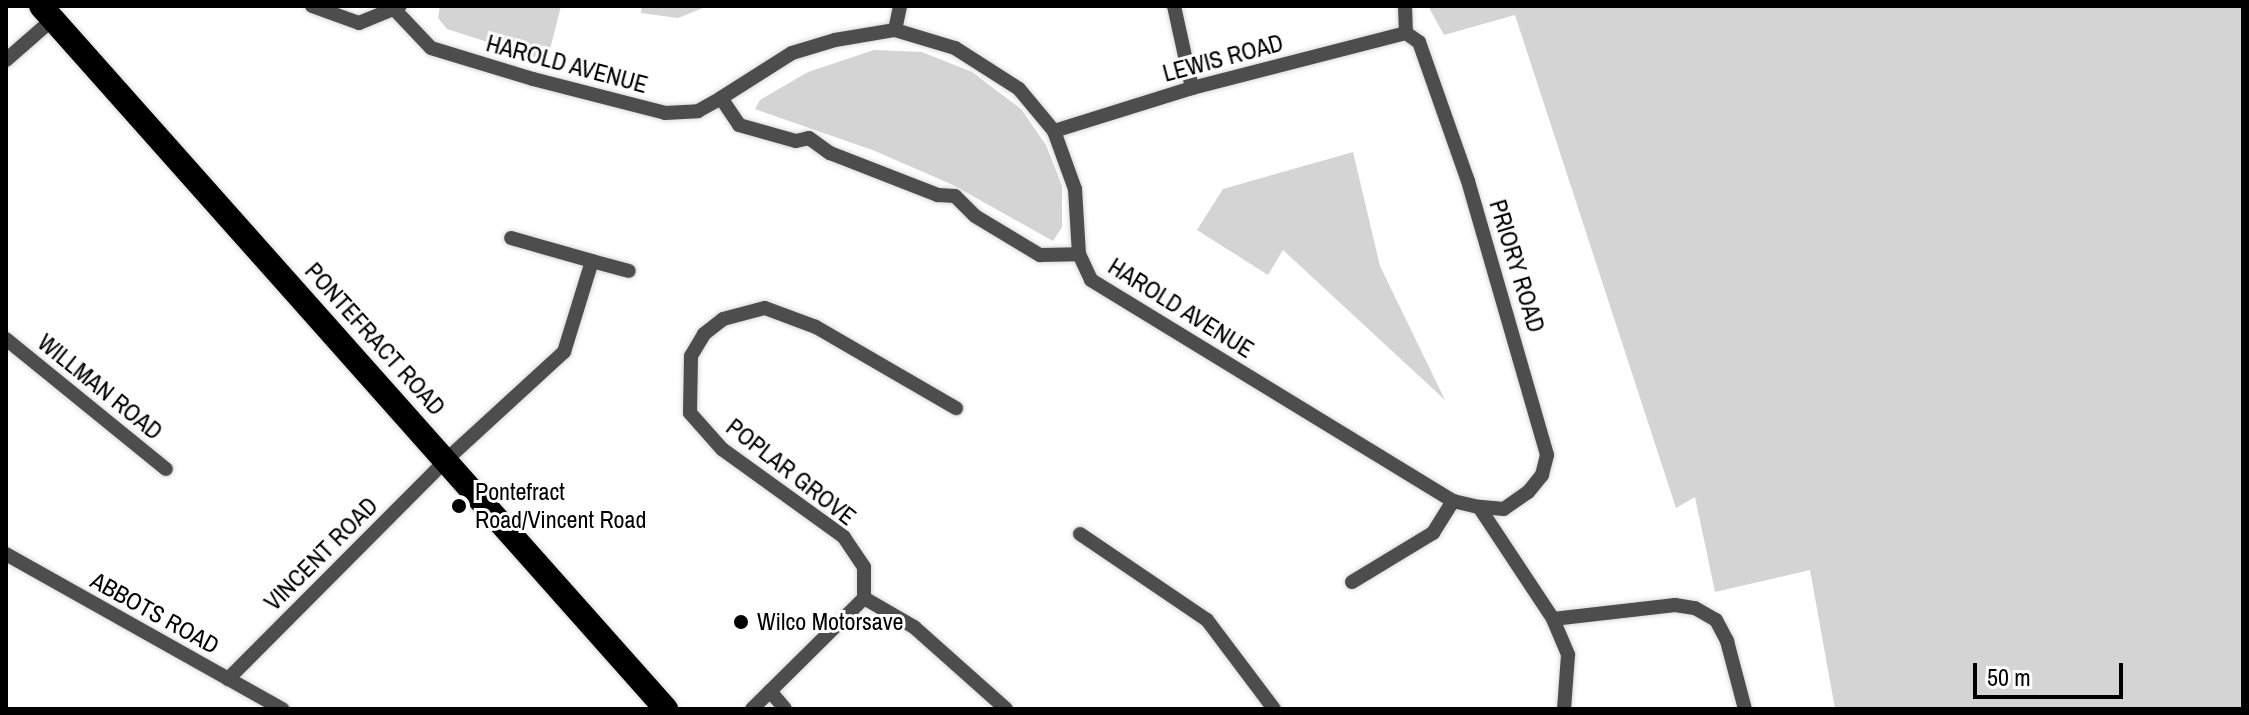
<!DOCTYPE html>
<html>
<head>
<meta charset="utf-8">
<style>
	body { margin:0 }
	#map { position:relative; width:2249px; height:715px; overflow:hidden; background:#fff; font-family:"Archivo Narrow",sans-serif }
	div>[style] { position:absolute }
	.green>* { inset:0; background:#d4d4d4 }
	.roads { filter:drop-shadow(0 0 2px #dbdbdb) drop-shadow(0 0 2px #dbdbdb) }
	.minor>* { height:14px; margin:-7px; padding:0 7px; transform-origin:7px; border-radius:7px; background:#4d4d4d }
	.highway>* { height:24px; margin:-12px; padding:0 12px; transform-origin:12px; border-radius:12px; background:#000 }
	.dots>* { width:22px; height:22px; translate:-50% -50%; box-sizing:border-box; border:4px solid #fff; border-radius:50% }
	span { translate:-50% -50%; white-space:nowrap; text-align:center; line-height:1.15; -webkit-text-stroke:6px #fff; paint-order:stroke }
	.street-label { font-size:24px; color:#000 }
	.poi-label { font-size:24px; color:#000 }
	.left { translate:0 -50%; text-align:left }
	.frame { position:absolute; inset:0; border:8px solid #000; pointer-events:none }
	.scale { position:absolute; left:1973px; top:663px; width:150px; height:36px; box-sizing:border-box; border:4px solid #000; border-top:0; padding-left:10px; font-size:24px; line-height:28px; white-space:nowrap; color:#000; -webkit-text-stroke:6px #fff; paint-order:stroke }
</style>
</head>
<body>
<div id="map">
	<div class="green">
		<div style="clip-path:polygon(440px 6px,561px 6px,547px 61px,447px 29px,438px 18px)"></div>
		<div style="clip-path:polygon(642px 6px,708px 6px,678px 18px,641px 13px)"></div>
		<div style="clip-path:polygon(1428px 6px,2243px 6px,2243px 709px,1835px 709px,1810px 570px,1715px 592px,1695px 497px,1676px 508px,1515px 15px,1444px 35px)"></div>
		<div style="clip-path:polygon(874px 50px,922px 52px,972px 72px,1021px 109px,1046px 145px,1062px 186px,1062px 227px,1053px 241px,953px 185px,875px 151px,755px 109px,760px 100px,808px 72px)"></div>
		<div style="clip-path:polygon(1353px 152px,1380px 266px,1445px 400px,1283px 250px,1268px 275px,1197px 230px,1223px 189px)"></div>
	</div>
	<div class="roads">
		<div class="minor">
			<div style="left:312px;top:6px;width:50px;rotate:19.9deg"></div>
			<div style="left:359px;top:23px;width:44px;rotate:-22.5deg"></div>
			<div style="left:1174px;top:6px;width:84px;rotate:77.6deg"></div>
			<div style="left:1405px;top:6px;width:27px;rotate:88deg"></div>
			<div style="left:1406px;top:33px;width:16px;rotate:35deg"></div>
			<div style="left:1419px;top:42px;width:147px;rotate:70.6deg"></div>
			<div style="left:1468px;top:181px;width:285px;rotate:73.9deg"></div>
			<div style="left:1547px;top:455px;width:21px;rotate:104deg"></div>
			<div style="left:1542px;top:475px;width:22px;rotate:129deg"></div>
			<div style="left:1528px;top:492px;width:29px;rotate:145deg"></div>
			<div style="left:1504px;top:509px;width:25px;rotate:-175deg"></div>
			<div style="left:395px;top:10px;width:52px;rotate:46.5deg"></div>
			<div style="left:431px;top:48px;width:107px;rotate:16.9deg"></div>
			<div style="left:533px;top:79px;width:136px;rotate:14.4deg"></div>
			<div style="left:665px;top:113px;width:33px;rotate:-3deg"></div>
			<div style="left:698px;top:111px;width:26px;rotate:-29deg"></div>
			<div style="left:721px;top:98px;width:32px;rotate:56deg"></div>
			<div style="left:739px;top:125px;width:59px;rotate:15.7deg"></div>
			<div style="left:796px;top:141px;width:13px;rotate:-13deg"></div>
			<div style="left:809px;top:138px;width:26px;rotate:36deg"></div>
			<div style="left:830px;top:153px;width:116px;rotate:21.3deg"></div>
			<div style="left:938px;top:195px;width:17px;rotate:3deg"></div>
			<div style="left:955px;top:196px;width:28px;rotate:45deg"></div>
			<div style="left:975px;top:216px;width:76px;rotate:31deg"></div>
			<div style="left:1040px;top:255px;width:39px;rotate:-1deg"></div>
			<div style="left:1079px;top:254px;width:29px;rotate:65deg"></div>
			<div style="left:1091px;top:280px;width:424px;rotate:31.4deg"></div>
			<div style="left:1453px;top:501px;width:27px;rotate:13deg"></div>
			<div style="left:1479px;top:507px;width:134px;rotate:56.5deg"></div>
			<div style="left:1553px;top:619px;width:39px;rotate:67deg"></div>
			<div style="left:1568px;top:655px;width:54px;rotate:94.2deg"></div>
			<div style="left:895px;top:30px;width:25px;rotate:-78deg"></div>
			<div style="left:6px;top:60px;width:62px;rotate:-41.1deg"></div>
			<div style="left:721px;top:98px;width:84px;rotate:-32.4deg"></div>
			<div style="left:792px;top:53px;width:45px;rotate:-16.8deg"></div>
			<div style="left:835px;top:40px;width:61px;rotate:-9.5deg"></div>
			<div style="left:895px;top:30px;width:63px;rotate:16.7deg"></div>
			<div style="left:955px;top:48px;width:76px;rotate:32.6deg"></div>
			<div style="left:1019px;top:89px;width:55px;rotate:50.2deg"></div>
			<div style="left:1054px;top:131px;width:62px;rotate:70.1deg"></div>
			<div style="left:1075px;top:189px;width:65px;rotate:86.5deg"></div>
			<div style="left:1054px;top:131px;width:145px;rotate:-17.3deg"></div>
			<div style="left:1192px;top:88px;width:221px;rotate:-14.4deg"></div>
			<div style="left:592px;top:261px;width:38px;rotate:15deg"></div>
			<div style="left:6px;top:339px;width:206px;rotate:39.1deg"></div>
			<div style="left:1080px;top:534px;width:153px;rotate:34.1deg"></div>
			<div style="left:1207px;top:620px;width:111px;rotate:53deg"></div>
			<div style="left:6px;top:554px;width:317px;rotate:29.3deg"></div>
			<div style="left:1352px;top:582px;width:95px;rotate:-31.2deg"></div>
			<div style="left:1433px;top:533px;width:38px;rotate:-58deg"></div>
			<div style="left:864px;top:598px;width:31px;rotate:-90deg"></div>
			<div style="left:864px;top:567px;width:36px;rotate:-124deg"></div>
			<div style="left:844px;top:537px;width:150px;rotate:-144.2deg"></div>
			<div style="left:722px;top:449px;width:48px;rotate:-131.6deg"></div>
			<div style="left:690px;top:413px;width:57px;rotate:-89deg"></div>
			<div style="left:691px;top:356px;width:26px;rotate:-59deg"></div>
			<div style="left:704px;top:334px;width:24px;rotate:-38deg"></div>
			<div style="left:723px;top:319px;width:43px;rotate:-14.7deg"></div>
			<div style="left:765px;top:308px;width:54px;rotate:20.4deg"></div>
			<div style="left:816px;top:327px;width:162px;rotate:30.1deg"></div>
			<div style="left:864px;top:598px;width:58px;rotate:30.1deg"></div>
			<div style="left:914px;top:627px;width:123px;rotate:41.7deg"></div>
			<div style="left:1553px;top:619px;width:123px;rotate:-6.5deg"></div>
			<div style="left:1675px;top:605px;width:20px;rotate:9deg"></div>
			<div style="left:1695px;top:608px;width:24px;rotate:30deg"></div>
			<div style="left:1716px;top:620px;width:24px;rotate:62deg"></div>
			<div style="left:1727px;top:641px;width:70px;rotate:75.2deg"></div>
			<div style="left:228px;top:679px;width:309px;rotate:-45.1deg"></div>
			<div style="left:446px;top:460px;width:160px;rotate:-42.5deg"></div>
			<div style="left:564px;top:352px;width:95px;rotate:-72.9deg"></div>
			<div style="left:592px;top:261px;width:84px;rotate:-164.1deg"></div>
			<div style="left:770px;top:691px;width:23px;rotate:50deg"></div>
			<div style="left:752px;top:709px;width:158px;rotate:-44.7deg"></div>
		</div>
		<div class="highway">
			<div style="left:41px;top:6px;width:941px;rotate:48.36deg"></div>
		</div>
	</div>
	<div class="dots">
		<div style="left:459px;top:506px;background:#000"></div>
		<div style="left:741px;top:622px;background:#000"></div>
	</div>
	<div class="street-label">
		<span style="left:1223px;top:58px;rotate:-15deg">LEWIS ROAD</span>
		<span style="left:567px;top:64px;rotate:15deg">HAROLD AVENUE</span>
		<span style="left:1517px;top:266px;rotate:73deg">PRIORY ROAD</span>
		<span style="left:1181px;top:308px;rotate:32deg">HAROLD AVENUE</span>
		<span style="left:375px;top:339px;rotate:48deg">PONTEFRACT ROAD</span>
		<span style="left:100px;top:387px;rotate:39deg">WILLMAN ROAD</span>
		<span style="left:791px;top:472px;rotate:38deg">POPLAR GROVE</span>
		<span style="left:321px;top:554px;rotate:-45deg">VINCENT ROAD</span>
		<span style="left:155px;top:613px;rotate:29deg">ABBOTS ROAD</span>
	</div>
	<div class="poi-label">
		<span class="left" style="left:475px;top:506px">Pontefract<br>Road/Vincent Road</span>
		<span class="left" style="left:757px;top:622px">Wilco Motorsave</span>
	</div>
	<div class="frame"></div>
	<div class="scale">50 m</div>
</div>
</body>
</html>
